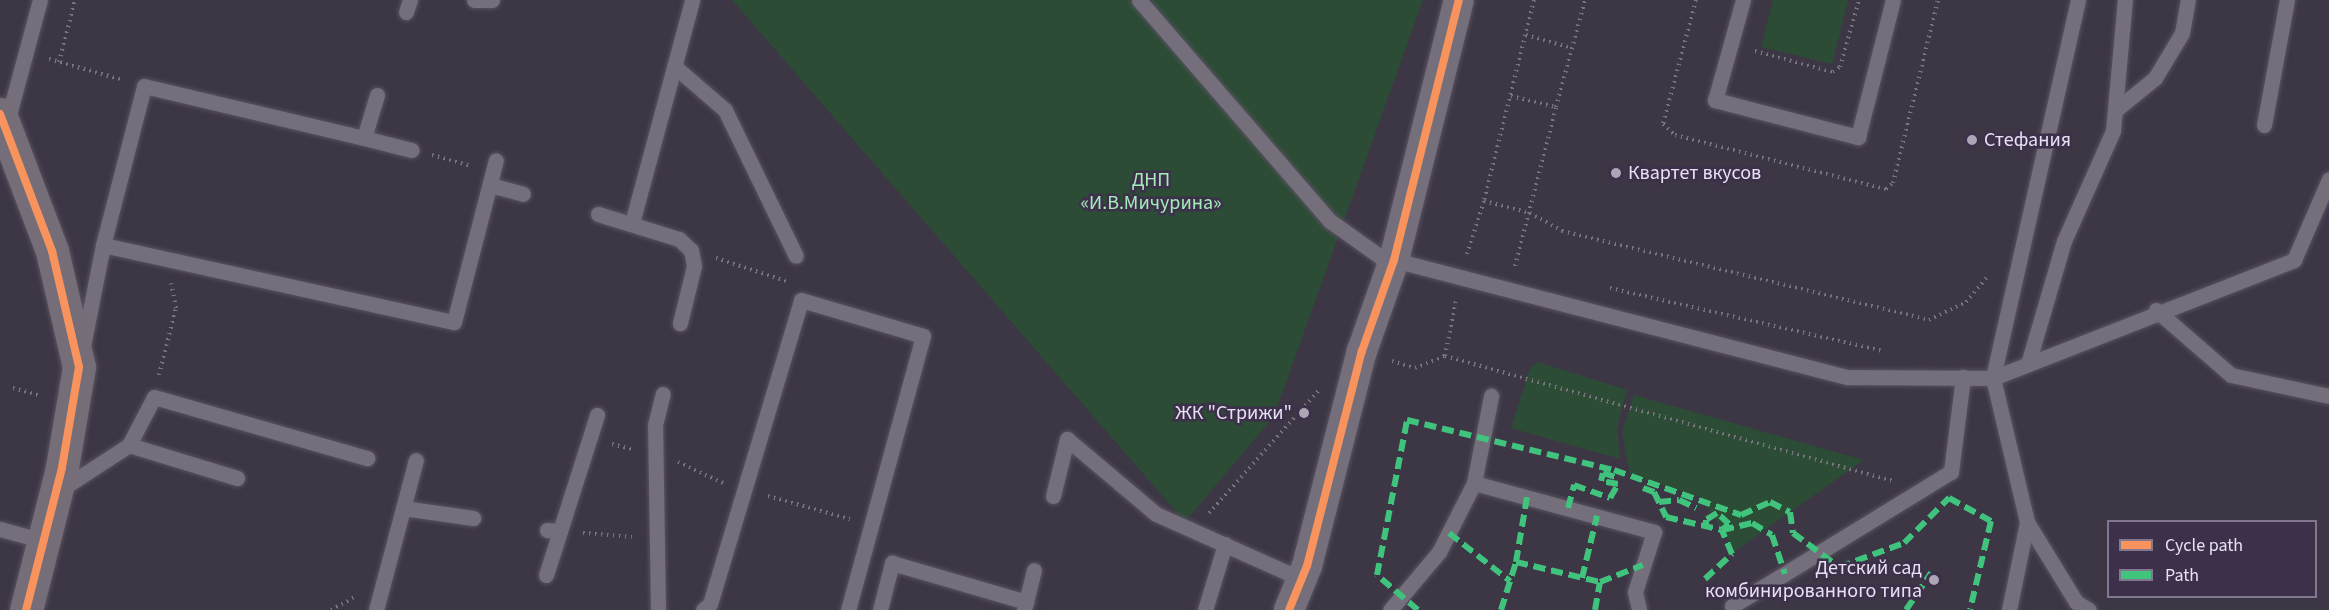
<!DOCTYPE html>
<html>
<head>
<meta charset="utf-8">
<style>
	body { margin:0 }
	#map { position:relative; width:2329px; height:610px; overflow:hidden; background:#3d3645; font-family:"Source Sans 3",sans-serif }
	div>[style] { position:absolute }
	.green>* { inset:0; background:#2c4c36 }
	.path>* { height:4px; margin-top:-2px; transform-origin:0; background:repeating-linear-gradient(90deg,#79747f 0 1.5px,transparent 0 6px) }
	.roads { filter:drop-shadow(0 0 2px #58525f) drop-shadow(0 0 2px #58525f) }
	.lane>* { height:15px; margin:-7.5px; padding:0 7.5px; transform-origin:7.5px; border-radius:7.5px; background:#746f7b }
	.street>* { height:30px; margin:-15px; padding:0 15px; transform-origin:15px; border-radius:15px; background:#746f7b }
	.secondary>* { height:33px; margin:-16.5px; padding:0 16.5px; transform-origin:16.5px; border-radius:16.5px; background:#756e78 }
	.quiet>* { height:6px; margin-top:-3px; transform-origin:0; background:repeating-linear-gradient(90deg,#40c37c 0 12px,transparent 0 18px) }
	.cycleway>* { height:8px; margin:-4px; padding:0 4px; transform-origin:4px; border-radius:4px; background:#f8935d }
	.dots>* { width:16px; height:16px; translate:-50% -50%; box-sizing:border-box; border:3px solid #3d304b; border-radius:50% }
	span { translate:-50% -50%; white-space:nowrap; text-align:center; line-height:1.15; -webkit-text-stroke:5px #3d304b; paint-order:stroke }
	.poi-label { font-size:20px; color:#e8e1f2 }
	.left { translate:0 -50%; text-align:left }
	.right { translate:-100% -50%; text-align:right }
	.park-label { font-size:20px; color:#a3ecb7 }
	.legend { position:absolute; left:2107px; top:520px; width:210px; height:78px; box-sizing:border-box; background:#3d304b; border:2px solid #81778e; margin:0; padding:8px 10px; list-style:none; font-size:18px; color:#e8e1f2 }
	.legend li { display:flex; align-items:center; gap:12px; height:30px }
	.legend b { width:30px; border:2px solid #81778e }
</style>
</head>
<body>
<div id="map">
	<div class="green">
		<div style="clip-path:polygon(732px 0,1423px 0,1274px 416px,1185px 522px)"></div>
		<div style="clip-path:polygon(1773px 0,1848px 0,1832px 64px,1761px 47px)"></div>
		<div style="clip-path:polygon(1538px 362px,1627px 390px,1617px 427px,1620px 459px,1511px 428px,1530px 368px)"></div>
		<div style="clip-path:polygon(1634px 395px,1864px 460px,1735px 551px,1701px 497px,1630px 475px,1622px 432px)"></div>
	</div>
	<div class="path">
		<div style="left:1534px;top:0;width:207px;rotate:104deg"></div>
		<div style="left:1484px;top:201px;width:48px;rotate:14.6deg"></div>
		<div style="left:1530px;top:213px;width:37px;rotate:29deg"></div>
		<div style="left:1562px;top:231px;width:378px;rotate:13.6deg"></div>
		<div style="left:1929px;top:320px;width:41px;rotate:-25.9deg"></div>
		<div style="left:1966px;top:302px;width:35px;rotate:-50deg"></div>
		<div style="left:1696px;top:0;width:128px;rotate:104.9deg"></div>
		<div style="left:1663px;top:124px;width:16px;rotate:43deg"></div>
		<div style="left:1675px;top:135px;width:218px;rotate:14.4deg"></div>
		<div style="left:1886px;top:189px;width:9px;rotate:-41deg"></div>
		<div style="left:1893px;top:183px;width:188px;rotate:-76.2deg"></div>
		<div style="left:1526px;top:35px;width:48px;rotate:15.8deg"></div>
		<div style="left:1755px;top:51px;width:81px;rotate:15.1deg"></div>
		<div style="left:1833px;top:72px;width:9px;rotate:-36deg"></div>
		<div style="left:1840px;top:67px;width:70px;rotate:-74.2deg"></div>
		<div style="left:49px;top:59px;width:77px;rotate:15.8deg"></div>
		<div style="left:59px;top:62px;width:64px;rotate:-75.5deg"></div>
		<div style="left:1511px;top:96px;width:46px;rotate:13.7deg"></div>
		<div style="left:1556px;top:107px;width:111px;rotate:-74.8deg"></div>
		<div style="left:432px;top:155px;width:41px;rotate:15.8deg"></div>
		<div style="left:1467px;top:254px;width:56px;rotate:-72.2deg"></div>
		<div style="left:716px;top:258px;width:74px;rotate:18.2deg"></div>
		<div style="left:1515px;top:266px;width:164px;rotate:-75.5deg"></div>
		<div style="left:1610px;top:288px;width:280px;rotate:13deg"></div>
		<div style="left:1445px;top:356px;width:464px;rotate:15.6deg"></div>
		<div style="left:1392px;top:361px;width:24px;rotate:17deg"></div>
		<div style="left:1415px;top:368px;width:32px;rotate:-22deg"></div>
		<div style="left:1445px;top:356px;width:57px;rotate:-78.9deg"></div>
		<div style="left:159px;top:375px;width:69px;rotate:-75.8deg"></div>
		<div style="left:176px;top:308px;width:25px;rotate:-101deg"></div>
		<div style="left:13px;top:388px;width:29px;rotate:16deg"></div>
		<div style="left:612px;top:444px;width:20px;rotate:15deg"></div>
		<div style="left:678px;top:462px;width:50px;rotate:25deg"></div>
		<div style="left:768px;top:496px;width:85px;rotate:15.7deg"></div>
		<div style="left:1209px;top:513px;width:164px;rotate:-48.2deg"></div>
		<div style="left:583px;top:533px;width:49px;rotate:4.7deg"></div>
		<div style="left:331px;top:610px;width:26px;rotate:-29deg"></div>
	</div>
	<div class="roads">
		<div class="lane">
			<div style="left:474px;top:0;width:18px"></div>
			<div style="left:1139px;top:0;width:292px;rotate:49.2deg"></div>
			<div style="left:1330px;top:221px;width:76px;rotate:35.4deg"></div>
			<div style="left:1743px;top:0;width:104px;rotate:105.6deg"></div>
			<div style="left:1715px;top:100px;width:148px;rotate:14.5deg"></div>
			<div style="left:1858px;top:137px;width:141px;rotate:-75.7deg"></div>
			<div style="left:2078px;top:0;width:387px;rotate:102.7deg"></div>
			<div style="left:1993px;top:378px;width:148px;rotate:76.7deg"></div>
			<div style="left:2027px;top:522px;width:94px;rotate:58.5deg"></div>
			<div style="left:2076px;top:602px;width:15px;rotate:32deg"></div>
			<div style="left:406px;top:12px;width:13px;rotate:-72deg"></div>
			<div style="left:674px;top:66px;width:67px;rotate:40.8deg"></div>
			<div style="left:725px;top:110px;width:162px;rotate:64.1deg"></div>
			<div style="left:2118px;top:108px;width:48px;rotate:-39deg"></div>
			<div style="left:2155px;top:78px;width:52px;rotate:-59deg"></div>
			<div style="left:2182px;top:33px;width:34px;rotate:-80deg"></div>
			<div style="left:7px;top:122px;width:126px;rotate:-74.9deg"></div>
			<div style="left:2264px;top:125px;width:127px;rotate:-79.6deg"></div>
			<div style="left:364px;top:138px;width:49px;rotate:14.3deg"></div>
			<div style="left:490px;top:185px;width:34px;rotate:15deg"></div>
			<div style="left:598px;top:214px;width:85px;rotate:17.2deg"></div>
			<div style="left:679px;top:239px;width:16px;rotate:43deg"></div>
			<div style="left:691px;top:250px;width:16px;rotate:79deg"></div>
			<div style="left:694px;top:266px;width:59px;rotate:103.8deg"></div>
			<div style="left:632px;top:223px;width:231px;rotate:-74.9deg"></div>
			<div style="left:103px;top:245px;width:164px;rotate:-75.5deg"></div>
			<div style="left:144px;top:86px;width:226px;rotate:13.3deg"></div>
			<div style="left:364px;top:138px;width:45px;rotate:-73.2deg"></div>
			<div style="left:1394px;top:260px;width:468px;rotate:14.5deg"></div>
			<div style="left:1847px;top:377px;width:146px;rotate:0.4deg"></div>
			<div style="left:1993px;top:378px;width:323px;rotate:-21.4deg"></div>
			<div style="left:2294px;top:260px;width:88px;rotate:-66.6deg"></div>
			<div style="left:2156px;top:310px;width:99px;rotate:40.9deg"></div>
			<div style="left:2231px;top:375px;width:100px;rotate:12.1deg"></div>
			<div style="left:83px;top:346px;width:103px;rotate:-78.8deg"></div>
			<div style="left:103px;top:245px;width:359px;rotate:12.4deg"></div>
			<div style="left:454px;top:322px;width:167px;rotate:-75.5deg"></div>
			<div style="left:2028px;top:364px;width:128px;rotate:-73.7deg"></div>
			<div style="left:2064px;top:241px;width:120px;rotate:-66deg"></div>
			<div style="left:2113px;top:131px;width:132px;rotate:-84.8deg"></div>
			<div style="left:129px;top:445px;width:113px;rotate:17deg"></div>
			<div style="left:1474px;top:483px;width:89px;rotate:-78.9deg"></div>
			<div style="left:60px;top:490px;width:82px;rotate:-33.1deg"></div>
			<div style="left:129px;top:445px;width:54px;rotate:-62.5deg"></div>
			<div style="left:154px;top:397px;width:222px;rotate:16deg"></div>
			<div style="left:1053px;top:496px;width:59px;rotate:-76.2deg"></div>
			<div style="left:1067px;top:439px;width:116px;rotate:40.1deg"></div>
			<div style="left:1156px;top:514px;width:159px;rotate:24.1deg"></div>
			<div style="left:403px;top:508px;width:71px;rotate:8.1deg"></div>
			<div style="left:0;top:529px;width:46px;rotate:15.3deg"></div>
			<div style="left:547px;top:530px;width:13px;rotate:4deg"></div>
			<div style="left:560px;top:531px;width:122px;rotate:-72.3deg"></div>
			<div style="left:546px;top:575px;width:46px;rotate:-72.3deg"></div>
			<div style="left:1732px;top:606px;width:257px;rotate:-31.5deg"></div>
			<div style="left:1951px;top:472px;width:96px;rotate:-82.8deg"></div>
			<div style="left:376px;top:610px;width:155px;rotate:-75.1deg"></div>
			<div style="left:658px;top:610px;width:185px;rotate:-90.9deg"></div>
			<div style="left:655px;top:425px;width:32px;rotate:-76deg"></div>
			<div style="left:703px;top:610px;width:9px;rotate:-41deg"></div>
			<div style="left:710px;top:604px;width:317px;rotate:-73.3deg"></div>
			<div style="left:801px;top:300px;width:127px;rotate:16.4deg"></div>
			<div style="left:923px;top:336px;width:284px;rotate:105.3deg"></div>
			<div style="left:880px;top:610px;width:49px;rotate:-75.7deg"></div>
			<div style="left:892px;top:563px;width:140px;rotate:16.2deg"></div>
			<div style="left:1024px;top:610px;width:41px;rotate:-76deg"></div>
			<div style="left:1205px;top:610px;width:69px;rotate:-73.1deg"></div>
			<div style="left:1390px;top:610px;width:76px;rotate:-49.8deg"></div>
			<div style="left:1439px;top:552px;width:77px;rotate:-63.1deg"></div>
			<div style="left:1474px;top:483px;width:187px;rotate:15.2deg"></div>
			<div style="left:1654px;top:532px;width:63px;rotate:107.6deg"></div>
			<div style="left:1635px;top:592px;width:18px;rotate:77deg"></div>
			<div style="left:2009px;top:610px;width:90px;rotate:-78.4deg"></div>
		</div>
		<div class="street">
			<div style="left:1289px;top:610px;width:48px;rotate:-67.8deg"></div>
			<div style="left:1307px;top:566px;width:222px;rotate:-75.7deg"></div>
			<div style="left:1362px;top:351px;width:96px;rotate:-70.6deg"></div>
			<div style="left:1394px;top:260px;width:268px;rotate:-76deg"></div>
		</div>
		<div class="secondary">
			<div style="left:0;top:114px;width:147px;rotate:69.2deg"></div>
			<div style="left:52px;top:251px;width:119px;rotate:76.9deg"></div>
			<div style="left:79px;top:367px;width:102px;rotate:99.6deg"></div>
			<div style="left:62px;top:468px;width:146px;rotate:104.2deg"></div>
		</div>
	</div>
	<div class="quiet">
		<div style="left:1643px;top:488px;width:12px;rotate:20deg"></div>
		<div style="left:1654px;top:492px;width:28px;rotate:64deg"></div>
		<div style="left:1666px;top:517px;width:57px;rotate:13.1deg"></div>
		<div style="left:1722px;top:530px;width:31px;rotate:-13deg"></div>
		<div style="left:1752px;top:523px;width:23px;rotate:31deg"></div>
		<div style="left:1772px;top:535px;width:41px;rotate:71.6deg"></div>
		<div style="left:1659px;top:502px;width:20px;rotate:-6deg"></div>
		<div style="left:1679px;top:500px;width:19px;rotate:25deg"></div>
		<div style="left:1568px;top:508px;width:24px;rotate:-75deg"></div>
		<div style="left:1574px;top:485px;width:38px;rotate:20deg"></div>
		<div style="left:1610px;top:498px;width:16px;rotate:-60deg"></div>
		<div style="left:1618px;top:484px;width:17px;rotate:-170deg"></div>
		<div style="left:1601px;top:481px;width:8px;rotate:-76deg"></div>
		<div style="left:1603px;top:473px;width:13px;rotate:18deg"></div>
		<div style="left:1449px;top:533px;width:78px;rotate:38.2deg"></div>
		<div style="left:1516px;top:562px;width:66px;rotate:-80.4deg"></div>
		<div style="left:1582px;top:578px;width:64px;rotate:-76.4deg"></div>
		<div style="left:1705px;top:579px;width:37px;rotate:-43deg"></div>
		<div style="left:1732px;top:554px;width:26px;rotate:-113deg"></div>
		<div style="left:1722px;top:530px;width:9px;rotate:-41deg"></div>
		<div style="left:1729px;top:524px;width:16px;rotate:-137deg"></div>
		<div style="left:1717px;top:513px;width:13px;rotate:148deg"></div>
		<div style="left:1706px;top:520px;width:8px;rotate:90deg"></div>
		<div style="left:1418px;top:610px;width:54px;rotate:-139.5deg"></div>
		<div style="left:1377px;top:575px;width:158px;rotate:-79deg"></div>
		<div style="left:1407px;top:420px;width:213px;rotate:13.6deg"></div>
		<div style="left:1614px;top:470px;width:135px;rotate:19.5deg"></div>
		<div style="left:1741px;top:515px;width:32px;rotate:-24deg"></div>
		<div style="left:1770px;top:502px;width:22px;rotate:27deg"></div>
		<div style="left:1790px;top:512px;width:21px;rotate:82deg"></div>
		<div style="left:1793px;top:533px;width:57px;rotate:36.5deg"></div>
		<div style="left:1839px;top:567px;width:69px;rotate:-20.3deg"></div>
		<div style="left:1904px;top:543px;width:64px;rotate:-45deg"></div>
		<div style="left:1949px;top:498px;width:48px;rotate:28.7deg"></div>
		<div style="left:1991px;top:521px;width:91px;rotate:103.3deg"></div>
		<div style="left:1501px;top:610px;width:50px;rotate:-72.6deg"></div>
		<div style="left:1516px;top:562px;width:86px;rotate:13.4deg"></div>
		<div style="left:1595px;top:610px;width:28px;rotate:-80deg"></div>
		<div style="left:1600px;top:582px;width:46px;rotate:-21.6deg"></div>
		<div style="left:1906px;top:610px;width:45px;rotate:-56deg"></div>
	</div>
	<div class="cycleway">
		<div style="left:0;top:114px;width:147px;rotate:69.2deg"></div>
		<div style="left:52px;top:251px;width:119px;rotate:76.9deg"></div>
		<div style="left:79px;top:367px;width:102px;rotate:99.6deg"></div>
		<div style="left:62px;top:468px;width:146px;rotate:104.2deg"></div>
		<div style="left:1289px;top:610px;width:48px;rotate:-67.8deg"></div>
		<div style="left:1307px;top:566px;width:222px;rotate:-75.7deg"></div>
		<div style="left:1362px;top:351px;width:96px;rotate:-70.6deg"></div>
		<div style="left:1394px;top:260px;width:268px;rotate:-76deg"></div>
	</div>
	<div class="dots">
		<div style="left:1972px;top:140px;background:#aca5b5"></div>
		<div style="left:1616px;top:173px;background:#aca5b5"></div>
		<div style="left:1304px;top:413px;background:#aca5b5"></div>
		<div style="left:1934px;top:580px;background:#aca5b5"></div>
	</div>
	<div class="poi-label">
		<span class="left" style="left:1984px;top:140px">Стефания</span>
		<span class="left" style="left:1628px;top:173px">Квартет вкусов</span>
		<span class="right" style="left:1292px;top:413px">ЖК "Стрижи"</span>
		<span class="right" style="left:1922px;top:580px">Детский сад<br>комбинированного типа</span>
	</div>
	<div class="park-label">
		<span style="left:1151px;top:192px">ДНП<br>«И.В.Мичурина»</span>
	</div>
	<ul class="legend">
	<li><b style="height:8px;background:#f8935d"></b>Cycle path</li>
	<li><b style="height:8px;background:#40c37c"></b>Path</li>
	</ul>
</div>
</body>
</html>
